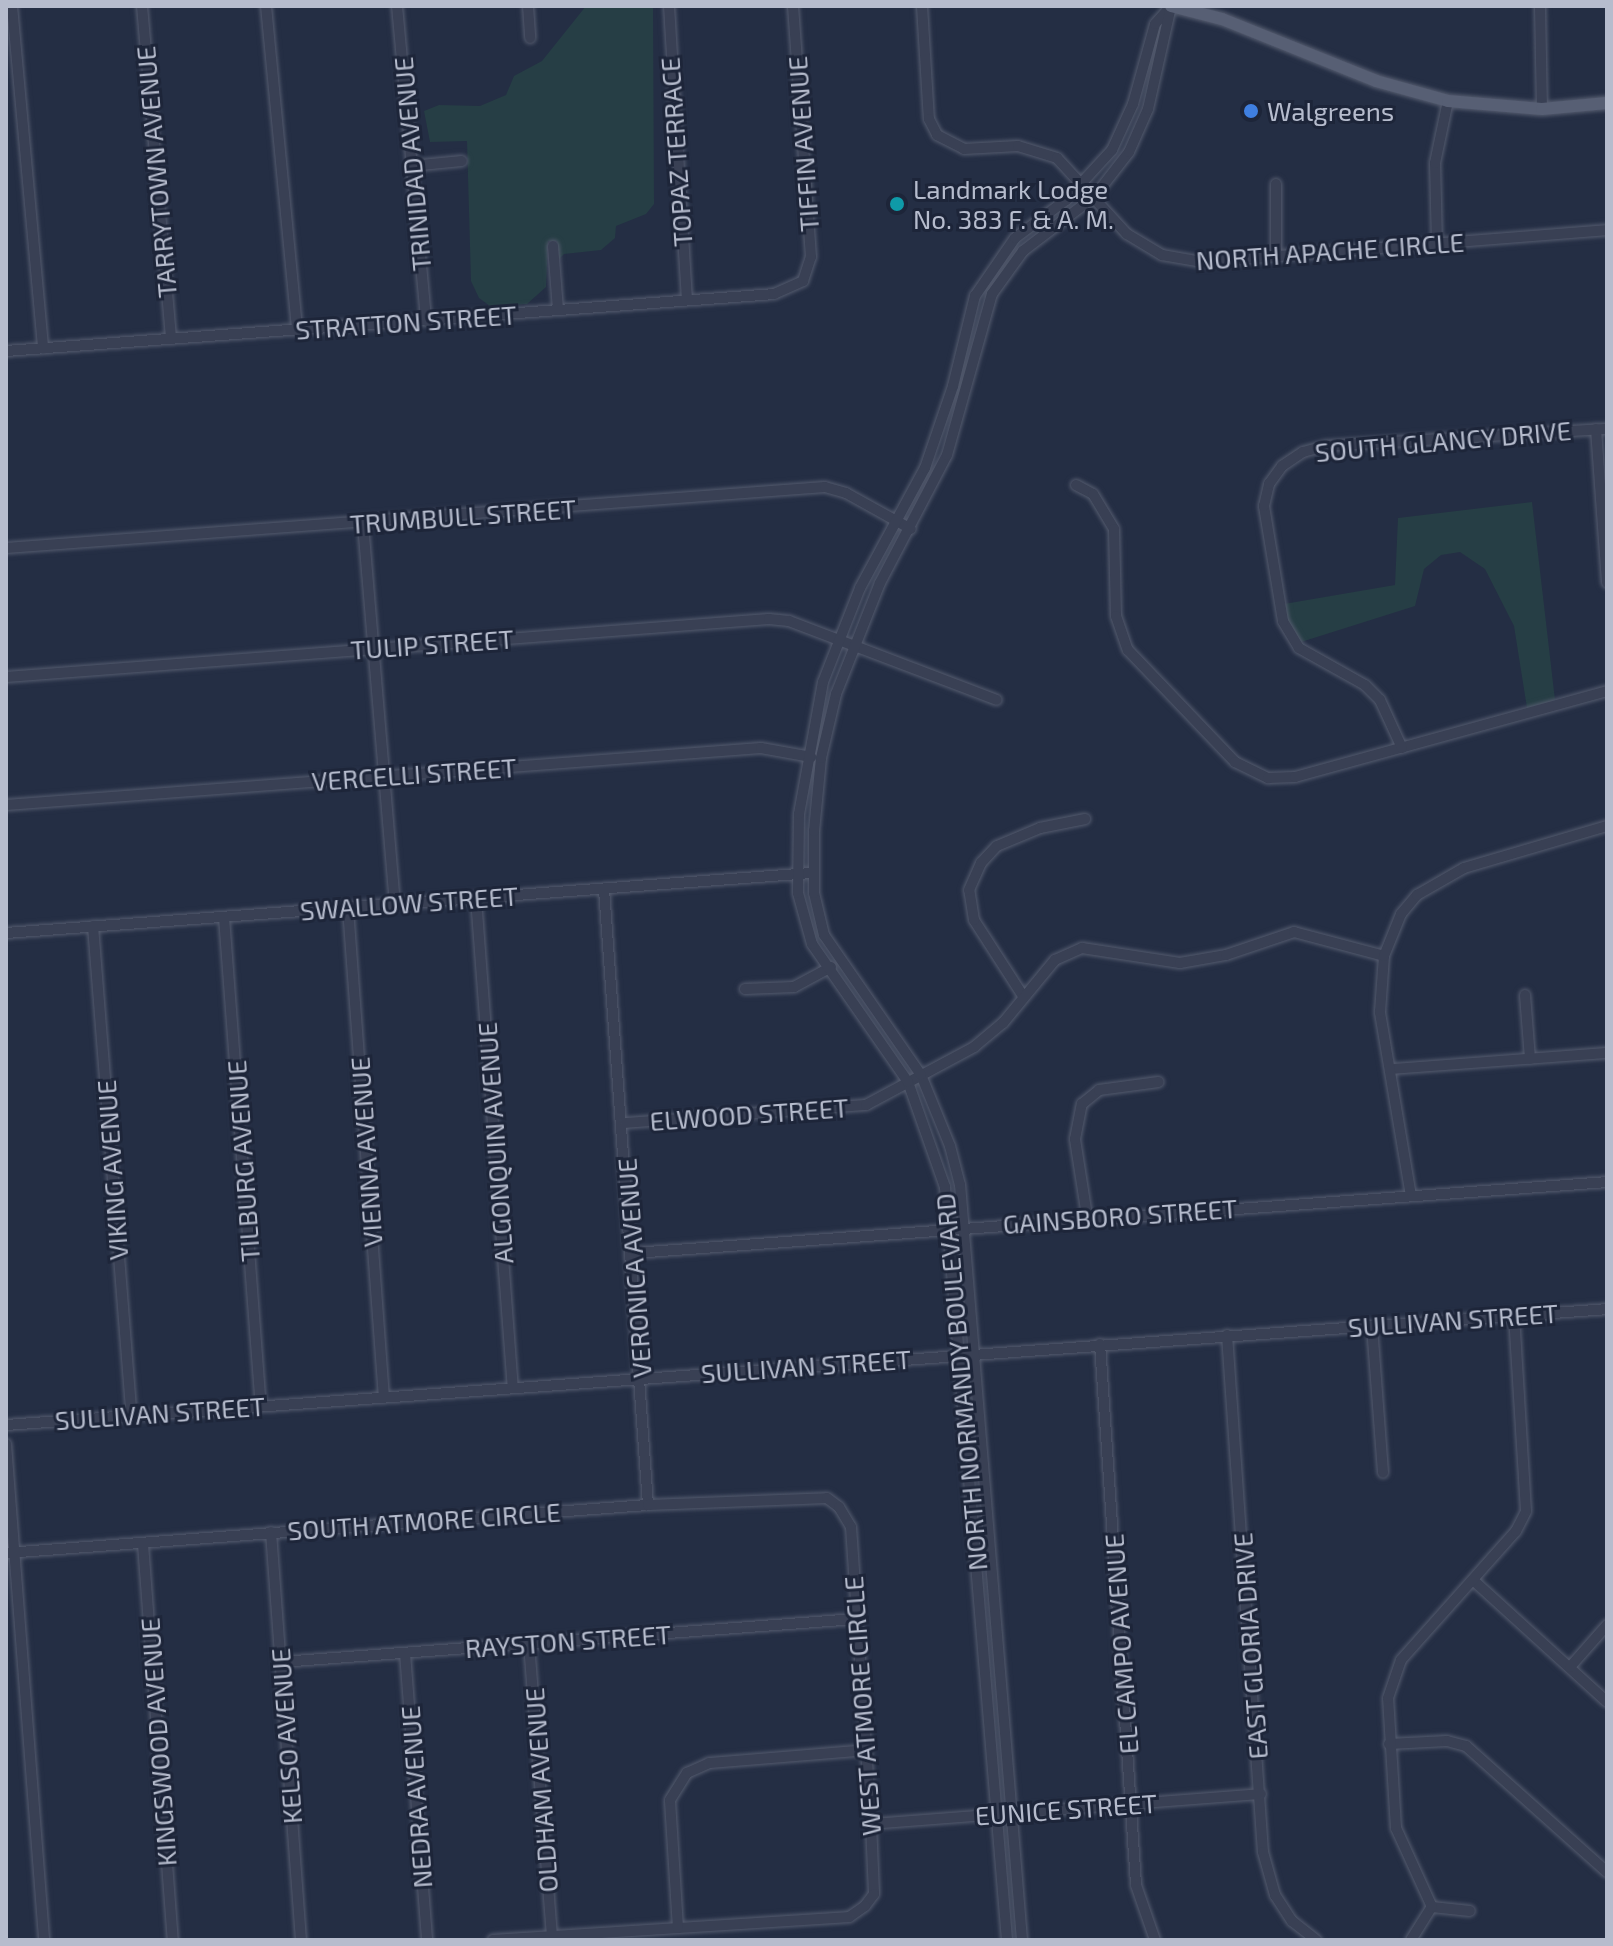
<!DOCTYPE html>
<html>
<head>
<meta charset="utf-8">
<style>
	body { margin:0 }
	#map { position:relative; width:1613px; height:1946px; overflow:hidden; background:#242e44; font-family:"Exo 2",sans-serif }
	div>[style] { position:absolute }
	.green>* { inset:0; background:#263e45 }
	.roads { filter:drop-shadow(0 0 2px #545b6e) drop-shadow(0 0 2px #545b6e) }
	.minor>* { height:10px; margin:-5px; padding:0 5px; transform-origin:5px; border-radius:5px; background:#394054 }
	.major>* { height:12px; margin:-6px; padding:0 6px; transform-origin:6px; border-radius:6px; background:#575f74 }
	.dots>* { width:22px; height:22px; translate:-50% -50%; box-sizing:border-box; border:4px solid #1d2539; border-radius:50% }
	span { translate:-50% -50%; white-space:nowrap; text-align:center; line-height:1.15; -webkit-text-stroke:6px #1d2539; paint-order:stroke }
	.poi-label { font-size:26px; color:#b6bccd }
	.left { translate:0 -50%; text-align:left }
	.street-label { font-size:26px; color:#b6bccd }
	.frame { position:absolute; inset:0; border:8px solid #b6bccd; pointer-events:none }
</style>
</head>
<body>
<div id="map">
	<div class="green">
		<div style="clip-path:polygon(586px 6px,653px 6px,654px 204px,646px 214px,616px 226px,615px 238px,601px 250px,564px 254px,558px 260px,557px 241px,548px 241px,546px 287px,527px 304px,490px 306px,479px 298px,471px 281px,467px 141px,430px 142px,424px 111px,439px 105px,480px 106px,506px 95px,514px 76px,542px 61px)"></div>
		<div style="clip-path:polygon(1532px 502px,1555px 700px,1527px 708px,1514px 626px,1485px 569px,1460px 552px,1441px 555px,1424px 569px,1415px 606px,1301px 642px,1287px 619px,1284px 604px,1395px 585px,1398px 518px)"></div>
	</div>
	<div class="roads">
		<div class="minor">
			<div style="left:12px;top:6px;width:344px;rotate:84.8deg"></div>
			<div style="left:142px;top:6px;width:334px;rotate:85deg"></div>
			<div style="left:266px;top:6px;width:325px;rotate:84.5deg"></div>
			<div style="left:397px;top:6px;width:316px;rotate:84.7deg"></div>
			<div style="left:528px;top:6px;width:32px;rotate:86deg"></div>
			<div style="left:669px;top:6px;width:294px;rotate:86.5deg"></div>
			<div style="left:922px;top:6px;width:113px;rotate:86.5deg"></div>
			<div style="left:929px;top:119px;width:18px;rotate:63deg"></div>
			<div style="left:937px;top:135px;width:30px;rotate:27deg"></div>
			<div style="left:964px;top:149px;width:54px;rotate:-3.2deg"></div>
			<div style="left:1018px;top:146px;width:41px;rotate:17.1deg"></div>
			<div style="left:1057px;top:158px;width:103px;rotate:47.4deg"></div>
			<div style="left:1127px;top:234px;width:41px;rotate:31deg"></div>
			<div style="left:1162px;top:255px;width:40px;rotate:10deg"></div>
			<div style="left:1201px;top:262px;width:407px;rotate:-4.5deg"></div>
			<div style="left:1540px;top:6px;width:103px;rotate:88.9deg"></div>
			<div style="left:411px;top:166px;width:51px;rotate:-5.6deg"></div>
			<div style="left:1437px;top:244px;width:81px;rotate:-91.4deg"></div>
			<div style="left:1435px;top:163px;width:63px;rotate:-78.2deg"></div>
			<div style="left:553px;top:246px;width:64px;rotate:85.5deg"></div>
			<div style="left:1276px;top:257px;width:73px;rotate:-90deg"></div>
			<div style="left:6px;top:351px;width:770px;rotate:-4.24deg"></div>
			<div style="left:774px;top:294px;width:32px;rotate:-24deg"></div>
			<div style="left:803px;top:281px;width:25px;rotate:-72deg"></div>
			<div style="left:811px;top:257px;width:252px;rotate:-94.1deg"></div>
			<div style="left:1596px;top:429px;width:154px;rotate:85.9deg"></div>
			<div style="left:1076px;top:485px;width:19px;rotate:28deg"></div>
			<div style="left:1093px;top:494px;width:41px;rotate:59deg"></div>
			<div style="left:1114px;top:529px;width:87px;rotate:88.7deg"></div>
			<div style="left:1116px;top:616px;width:36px;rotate:71deg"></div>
			<div style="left:1128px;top:650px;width:155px;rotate:46.3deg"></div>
			<div style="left:1235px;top:762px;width:37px;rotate:26deg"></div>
			<div style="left:1268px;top:778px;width:27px;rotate:-2deg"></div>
			<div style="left:1295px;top:777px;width:324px;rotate:-15.4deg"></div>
			<div style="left:363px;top:524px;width:381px;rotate:85.2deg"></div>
			<div style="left:6px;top:548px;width:821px;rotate:-4.26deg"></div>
			<div style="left:825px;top:487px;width:22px;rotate:16deg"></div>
			<div style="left:846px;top:493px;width:74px;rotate:29deg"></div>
			<div style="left:6px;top:677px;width:765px;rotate:-4.35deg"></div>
			<div style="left:769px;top:619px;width:20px;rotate:6deg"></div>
			<div style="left:789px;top:621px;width:222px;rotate:20.8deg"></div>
			<div style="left:1402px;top:748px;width:53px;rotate:-114.6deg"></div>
			<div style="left:1380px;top:700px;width:21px;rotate:-135deg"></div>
			<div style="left:1365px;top:685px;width:76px;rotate:-150.7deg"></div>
			<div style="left:1299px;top:648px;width:31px;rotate:-121deg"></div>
			<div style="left:1283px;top:621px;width:117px;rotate:-99.4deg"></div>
			<div style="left:1264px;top:506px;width:23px;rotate:-77deg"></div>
			<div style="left:1269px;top:484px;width:22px;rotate:-54deg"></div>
			<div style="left:1282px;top:466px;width:25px;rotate:-34deg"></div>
			<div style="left:1303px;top:452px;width:24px;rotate:-15deg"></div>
			<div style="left:1326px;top:446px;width:282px;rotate:-3.5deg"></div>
			<div style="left:6px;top:805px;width:757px;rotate:-4.32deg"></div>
			<div style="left:761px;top:748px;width:51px;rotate:10.2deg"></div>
			<div style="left:604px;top:889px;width:618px;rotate:85.91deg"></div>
			<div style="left:476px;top:898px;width:490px;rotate:85.7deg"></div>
			<div style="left:348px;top:908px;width:489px;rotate:85.8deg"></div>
			<div style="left:224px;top:917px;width:489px;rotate:85.7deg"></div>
			<div style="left:93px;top:926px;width:489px;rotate:85.5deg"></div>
			<div style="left:6px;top:933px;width:808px;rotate:-4.26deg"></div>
			<div style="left:745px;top:989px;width:49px;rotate:-2.3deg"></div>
			<div style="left:794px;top:987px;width:42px;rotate:-28.4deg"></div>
			<div style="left:1525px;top:995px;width:64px;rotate:85.5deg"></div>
			<div style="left:1023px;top:996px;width:90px;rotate:-122.8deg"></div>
			<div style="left:974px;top:920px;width:30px;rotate:-99deg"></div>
			<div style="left:969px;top:890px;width:30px;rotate:-66deg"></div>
			<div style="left:981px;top:863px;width:23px;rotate:-47deg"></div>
			<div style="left:997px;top:846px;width:47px;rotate:-22.7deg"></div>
			<div style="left:1040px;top:828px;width:46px;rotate:-11.3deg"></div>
			<div style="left:1392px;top:1069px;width:216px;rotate:-4.3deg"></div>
			<div style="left:625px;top:1123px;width:242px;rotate:-4.3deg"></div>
			<div style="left:866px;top:1105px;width:123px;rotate:-28.2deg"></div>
			<div style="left:974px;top:1047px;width:38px;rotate:-40deg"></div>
			<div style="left:1003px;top:1023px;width:82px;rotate:-50.5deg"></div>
			<div style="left:1055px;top:960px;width:30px;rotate:-24deg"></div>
			<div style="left:1082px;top:948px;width:99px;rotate:8.7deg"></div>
			<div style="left:1180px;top:963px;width:47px;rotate:-9.9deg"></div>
			<div style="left:1226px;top:955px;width:72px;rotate:-18.7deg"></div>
			<div style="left:1294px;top:932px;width:93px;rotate:14.9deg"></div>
			<div style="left:1411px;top:1196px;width:187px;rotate:-99.6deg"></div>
			<div style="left:1380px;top:1012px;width:56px;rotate:-85.9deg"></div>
			<div style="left:1384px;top:956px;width:45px;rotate:-68deg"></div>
			<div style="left:1401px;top:914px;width:25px;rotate:-50deg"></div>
			<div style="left:1417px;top:895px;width:54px;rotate:-29.9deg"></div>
			<div style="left:1464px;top:868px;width:149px;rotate:-16.4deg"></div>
			<div style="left:1087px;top:1216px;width:78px;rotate:-98.9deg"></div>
			<div style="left:1075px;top:1139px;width:36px;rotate:-79deg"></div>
			<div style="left:1082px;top:1104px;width:22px;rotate:-39deg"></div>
			<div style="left:1099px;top:1090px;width:60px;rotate:-7.7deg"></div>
			<div style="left:634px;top:1253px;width:976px;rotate:-4.17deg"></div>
			<div style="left:1372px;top:1326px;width:147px;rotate:85.7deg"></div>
			<div style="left:1227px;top:1335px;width:518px;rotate:86.02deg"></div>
			<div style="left:1263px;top:1852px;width:45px;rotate:74.4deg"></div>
			<div style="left:1275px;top:1895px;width:31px;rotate:57deg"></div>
			<div style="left:1292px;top:1921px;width:31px;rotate:38deg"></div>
			<div style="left:1100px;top:1344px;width:542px;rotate:86.19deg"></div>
			<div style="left:1136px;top:1885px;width:58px;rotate:70.9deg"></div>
			<div style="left:6px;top:1425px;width:1605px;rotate:-4.14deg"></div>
			<div style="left:6px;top:1444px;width:497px;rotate:85.6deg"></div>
			<div style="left:271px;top:1532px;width:409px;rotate:85.8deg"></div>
			<div style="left:143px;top:1544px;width:397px;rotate:85.7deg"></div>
			<div style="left:6px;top:1553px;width:644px;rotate:-4.28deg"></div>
			<div style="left:648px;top:1505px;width:179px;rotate:-2.2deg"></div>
			<div style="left:827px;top:1498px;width:15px;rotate:37deg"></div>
			<div style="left:839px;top:1507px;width:23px;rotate:59deg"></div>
			<div style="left:851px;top:1527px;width:298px;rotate:86.1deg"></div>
			<div style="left:871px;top:1824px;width:70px;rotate:87.5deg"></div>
			<div style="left:874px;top:1894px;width:15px;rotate:127deg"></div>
			<div style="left:865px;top:1906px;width:19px;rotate:145deg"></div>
			<div style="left:849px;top:1917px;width:357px;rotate:176.3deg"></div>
			<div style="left:1473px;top:1580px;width:181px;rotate:42.3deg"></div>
			<div style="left:529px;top:1644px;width:293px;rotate:85.5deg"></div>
			<div style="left:405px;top:1653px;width:288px;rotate:85.6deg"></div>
			<div style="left:281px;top:1662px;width:577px;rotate:-4.28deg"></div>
			<div style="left:1570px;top:1667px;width:56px;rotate:-48.6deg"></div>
			<div style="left:1389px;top:1744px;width:58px;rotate:-3deg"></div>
			<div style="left:1447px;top:1741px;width:20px;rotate:15deg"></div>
			<div style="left:1466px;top:1746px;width:189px;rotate:41.8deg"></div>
			<div style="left:871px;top:1824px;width:391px;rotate:-4.4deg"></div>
			<div style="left:1432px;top:1907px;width:38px;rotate:6deg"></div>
			<div style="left:678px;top:1928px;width:128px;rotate:-93.6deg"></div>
			<div style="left:670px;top:1800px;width:32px;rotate:-58deg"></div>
			<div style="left:687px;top:1773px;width:24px;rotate:-24deg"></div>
			<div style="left:709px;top:1763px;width:158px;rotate:-4.7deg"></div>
			<div style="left:1007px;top:1940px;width:756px;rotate:-94.71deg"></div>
			<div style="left:945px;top:1187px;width:111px;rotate:-109.4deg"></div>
			<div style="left:908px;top:1082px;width:168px;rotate:-124.8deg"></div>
			<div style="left:812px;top:944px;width:53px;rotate:-105.4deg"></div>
			<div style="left:798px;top:893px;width:79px;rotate:-89.3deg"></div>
			<div style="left:799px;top:814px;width:134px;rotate:-79.7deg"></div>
			<div style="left:823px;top:682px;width:101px;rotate:-68.5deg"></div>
			<div style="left:860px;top:588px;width:136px;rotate:-61.6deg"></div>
			<div style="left:925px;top:468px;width:87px;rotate:-71.1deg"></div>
			<div style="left:953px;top:386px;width:93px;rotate:-76.3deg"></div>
			<div style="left:975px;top:296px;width:70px;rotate:-55.4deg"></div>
			<div style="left:1015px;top:238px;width:64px;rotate:-36.7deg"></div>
			<div style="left:1066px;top:200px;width:68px;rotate:-47.4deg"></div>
			<div style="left:1112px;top:150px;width:51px;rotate:-65.5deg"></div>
			<div style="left:1133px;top:104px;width:83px;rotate:-74.6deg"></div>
			<div style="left:1155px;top:24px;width:24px;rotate:-48deg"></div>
			<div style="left:1022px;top:1940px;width:758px;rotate:-94.69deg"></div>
			<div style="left:960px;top:1185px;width:40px;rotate:-104.4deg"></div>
			<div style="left:950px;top:1146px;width:77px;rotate:-112.2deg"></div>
			<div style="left:921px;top:1075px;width:170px;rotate:-124.7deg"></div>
			<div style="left:824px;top:935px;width:43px;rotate:-103.4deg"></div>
			<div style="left:814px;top:893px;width:62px;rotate:-90deg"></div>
			<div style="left:814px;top:831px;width:73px;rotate:-84.5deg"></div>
			<div style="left:821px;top:758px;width:66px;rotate:-76.8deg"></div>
			<div style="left:836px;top:694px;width:119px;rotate:-68.4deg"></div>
			<div style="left:880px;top:583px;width:144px;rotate:-62.4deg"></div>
			<div style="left:947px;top:455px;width:167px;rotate:-74.4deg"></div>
			<div style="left:992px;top:294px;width:53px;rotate:-54.2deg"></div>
			<div style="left:1023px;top:251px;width:89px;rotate:-37.3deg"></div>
			<div style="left:1094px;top:197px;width:57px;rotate:-52.1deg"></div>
			<div style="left:1129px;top:152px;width:47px;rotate:-66.2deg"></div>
			<div style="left:1148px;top:109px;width:106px;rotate:-77.4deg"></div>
			<div style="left:1411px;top:1940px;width:39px;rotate:-58deg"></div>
			<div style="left:1432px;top:1907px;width:87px;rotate:-114.5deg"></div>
			<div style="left:1396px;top:1828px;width:130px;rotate:-93.5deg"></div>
			<div style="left:1388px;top:1698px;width:40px;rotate:-71.1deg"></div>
			<div style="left:1401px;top:1660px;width:173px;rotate:-48.3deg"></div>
			<div style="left:1516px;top:1531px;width:22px;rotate:-63deg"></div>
			<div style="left:1526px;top:1511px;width:195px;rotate:-93.5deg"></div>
		</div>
		<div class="major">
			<div style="left:1171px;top:6px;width:53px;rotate:14.3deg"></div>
			<div style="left:1222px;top:19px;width:166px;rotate:21.9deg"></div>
			<div style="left:1376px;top:81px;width:75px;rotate:15.5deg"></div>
			<div style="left:1448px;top:101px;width:94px;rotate:4.9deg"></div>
			<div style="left:1542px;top:109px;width:65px;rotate:-5.3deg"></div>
		</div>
	</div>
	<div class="dots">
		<div style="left:1251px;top:111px;background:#3f7fe0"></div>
		<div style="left:897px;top:204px;background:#0f9aa8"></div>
	</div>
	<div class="poi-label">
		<span class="left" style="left:1267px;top:111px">Walgreens</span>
		<span class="left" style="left:913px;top:204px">Landmark Lodge<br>No. 383 F. &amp; A. M.</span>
	</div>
	<div class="street-label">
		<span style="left:803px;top:144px;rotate:-94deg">TIFFIN AVENUE</span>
		<span style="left:676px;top:152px;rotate:-94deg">TOPAZ TERRACE</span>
		<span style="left:412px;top:164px;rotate:-95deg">TRINIDAD AVENUE</span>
		<span style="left:156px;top:172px;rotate:-95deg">TARRYTOWN AVENUE</span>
		<span style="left:1330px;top:251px;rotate:-4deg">NORTH APACHE CIRCLE</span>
		<span style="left:406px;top:322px;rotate:-4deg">STRATTON STREET</span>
		<span style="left:1443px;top:441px;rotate:-5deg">SOUTH GLANCY DRIVE</span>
		<span style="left:463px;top:516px;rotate:-4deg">TRUMBULL STREET</span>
		<span style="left:432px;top:644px;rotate:-4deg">TULIP STREET</span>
		<span style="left:414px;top:774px;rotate:-4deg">VERCELLI STREET</span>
		<span style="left:409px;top:903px;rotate:-4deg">SWALLOW STREET</span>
		<span style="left:749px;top:1114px;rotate:-4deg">ELWOOD STREET</span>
		<span style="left:495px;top:1143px;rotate:-94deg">ALGONQUIN AVENUE</span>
		<span style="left:366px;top:1152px;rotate:-94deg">VIENNA AVENUE</span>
		<span style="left:243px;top:1161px;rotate:-94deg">TILBURG AVENUE</span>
		<span style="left:112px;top:1170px;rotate:-94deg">VIKING AVENUE</span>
		<span style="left:1120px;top:1216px;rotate:-4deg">GAINSBORO STREET</span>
		<span style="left:634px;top:1268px;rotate:-94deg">VERONICA AVENUE</span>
		<span style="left:1453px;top:1320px;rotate:-4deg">SULLIVAN STREET</span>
		<span style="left:806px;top:1366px;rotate:-4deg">SULLIVAN STREET</span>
		<span style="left:961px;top:1382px;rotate:-95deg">NORTH NORMANDY BOULEVARD</span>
		<span style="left:160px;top:1413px;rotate:-4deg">SULLIVAN STREET</span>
		<span style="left:424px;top:1521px;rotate:-4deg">SOUTH ATMORE CIRCLE</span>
		<span style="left:568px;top:1641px;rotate:-4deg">RAYSTON STREET</span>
		<span style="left:1121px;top:1644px;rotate:-94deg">EL CAMPO AVENUE</span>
		<span style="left:1250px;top:1646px;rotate:-94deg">EAST GLORIA DRIVE</span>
		<span style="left:862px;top:1706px;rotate:-94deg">WEST ATMORE CIRCLE</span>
		<span style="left:286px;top:1736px;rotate:-94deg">KELSO AVENUE</span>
		<span style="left:158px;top:1742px;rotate:-94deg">KINGSWOOD AVENUE</span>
		<span style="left:541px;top:1790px;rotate:-94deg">OLDHAM AVENUE</span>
		<span style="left:416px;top:1797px;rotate:-94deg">NEDRA AVENUE</span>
		<span style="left:1066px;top:1809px;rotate:-4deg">EUNICE STREET</span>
	</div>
	<div class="frame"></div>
</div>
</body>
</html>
